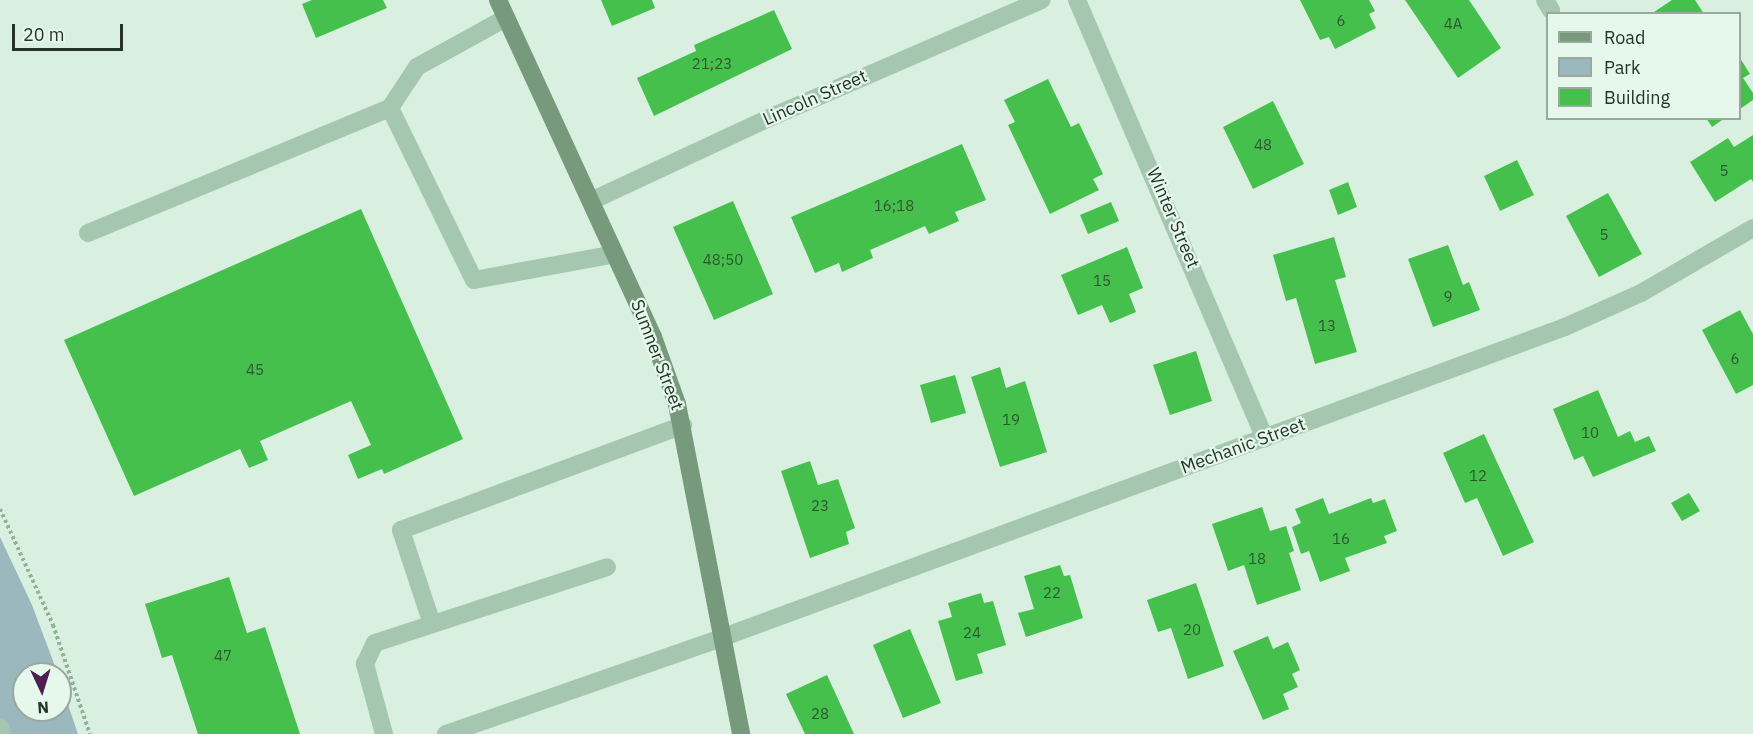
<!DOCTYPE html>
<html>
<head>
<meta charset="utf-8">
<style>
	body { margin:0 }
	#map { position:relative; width:1753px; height:734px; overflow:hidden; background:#d9f0e1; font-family:"IBM Plex Sans",sans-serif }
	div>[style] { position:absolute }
	.green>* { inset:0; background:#9ab8be }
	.building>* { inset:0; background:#46c04d }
	.path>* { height:4px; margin-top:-2px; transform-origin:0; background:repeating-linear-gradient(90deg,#90b398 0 3px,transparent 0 6px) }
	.lane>* { height:18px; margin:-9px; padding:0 9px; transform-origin:9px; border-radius:9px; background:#a6c7af }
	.street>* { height:18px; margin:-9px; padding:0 9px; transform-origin:9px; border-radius:9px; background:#a6c7af }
	.secondary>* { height:18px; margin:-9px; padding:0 9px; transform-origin:9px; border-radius:9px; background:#779a7d }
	span { translate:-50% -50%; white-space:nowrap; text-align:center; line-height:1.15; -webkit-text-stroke:4.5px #e5f8eb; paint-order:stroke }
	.number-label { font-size:15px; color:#2e5631 }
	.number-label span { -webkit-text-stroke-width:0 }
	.street-label { font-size:18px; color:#263328 }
	.legend { position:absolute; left:1546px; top:12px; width:195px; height:108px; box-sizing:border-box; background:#e5f8eb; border:2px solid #99a99d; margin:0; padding:8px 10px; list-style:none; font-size:18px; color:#263328 }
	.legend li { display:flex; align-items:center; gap:12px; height:30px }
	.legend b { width:30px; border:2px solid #99a99d }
	.north { position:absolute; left:12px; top:662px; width:60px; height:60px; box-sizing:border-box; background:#e5f8eb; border:2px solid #99a99d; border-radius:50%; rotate:176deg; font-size:16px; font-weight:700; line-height:24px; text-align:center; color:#263328 }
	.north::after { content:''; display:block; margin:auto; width:21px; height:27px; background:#4c1e52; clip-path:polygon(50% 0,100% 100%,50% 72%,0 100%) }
	.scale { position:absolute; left:12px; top:24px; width:111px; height:27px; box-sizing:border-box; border:3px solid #263328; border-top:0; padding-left:8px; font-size:18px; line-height:21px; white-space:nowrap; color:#263328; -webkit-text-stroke:4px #e5f8eb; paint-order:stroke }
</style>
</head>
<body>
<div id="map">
	<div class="green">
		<div style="clip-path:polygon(0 537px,32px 605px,58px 674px,24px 674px,24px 710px,60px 710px,60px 681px,78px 734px,0 734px)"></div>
	</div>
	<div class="building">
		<div style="clip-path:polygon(312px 0,383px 0,387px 8px,316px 38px,302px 4px)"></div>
		<div style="clip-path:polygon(601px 0,652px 0,655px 8px,612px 26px)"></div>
		<div style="clip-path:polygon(1300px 0,1369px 0,1375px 11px,1369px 14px,1376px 28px,1335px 49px,1329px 37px,1320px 40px)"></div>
		<div style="clip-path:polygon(1405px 0,1469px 0,1501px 48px,1458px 78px)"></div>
		<div style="clip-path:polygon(1672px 0,1695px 0,1704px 14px,1651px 14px)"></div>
		<div style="clip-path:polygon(774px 10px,792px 49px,654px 116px,637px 78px,696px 51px,694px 45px)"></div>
		<div style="clip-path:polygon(1740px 58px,1750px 74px,1743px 78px,1753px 93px,1753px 100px,1740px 109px)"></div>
		<div style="clip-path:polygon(1048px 79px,1071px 127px,1079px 123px,1103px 174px,1093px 179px,1099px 190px,1050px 214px,1008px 125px,1015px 122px,1004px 100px)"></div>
		<div style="clip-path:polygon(1273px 101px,1304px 164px,1253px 189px,1223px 127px)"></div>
		<div style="clip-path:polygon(1706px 118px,1725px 118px,1712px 127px)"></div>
		<div style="clip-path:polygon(1753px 135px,1753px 182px,1751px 179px,1715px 202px,1690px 162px,1728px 138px,1734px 147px)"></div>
		<div style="clip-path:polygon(962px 144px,986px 200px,955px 212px,959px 221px,929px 234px,925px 226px,870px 250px,873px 258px,842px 272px,839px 263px,815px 273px,791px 217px)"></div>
		<div style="clip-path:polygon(1517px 160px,1534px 195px,1500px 211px,1484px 176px)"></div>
		<div style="clip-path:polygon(1348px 182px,1357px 207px,1338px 215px,1329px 190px)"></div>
		<div style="clip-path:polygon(1608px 193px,1642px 254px,1599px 277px,1566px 216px)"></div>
		<div style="clip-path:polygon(733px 201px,773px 294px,714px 320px,673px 227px)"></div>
		<div style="clip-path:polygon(1111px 202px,1119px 221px,1088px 234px,1080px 215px)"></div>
		<div style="clip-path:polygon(361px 209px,463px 439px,384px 474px,382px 469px,358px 479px,348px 455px,371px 445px,351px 401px,260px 441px,268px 460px,249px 468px,240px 449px,134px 496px,64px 340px)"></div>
		<div style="clip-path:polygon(1334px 237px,1346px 277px,1335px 280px,1357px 352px,1315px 364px,1296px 298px,1286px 301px,1273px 255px)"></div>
		<div style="clip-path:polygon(1448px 245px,1463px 285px,1469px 282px,1480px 310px,1433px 327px,1408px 259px)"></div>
		<div style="clip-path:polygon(1127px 247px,1143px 288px,1129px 294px,1136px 312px,1110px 323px,1102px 305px,1078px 315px,1061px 275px)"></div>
		<div style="clip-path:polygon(1740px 310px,1753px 334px,1753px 385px,1736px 394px,1702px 330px)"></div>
		<div style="clip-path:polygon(1196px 351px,1212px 401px,1170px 415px,1153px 365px)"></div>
		<div style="clip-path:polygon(1000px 367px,1006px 388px,1025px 381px,1047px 452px,1000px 467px,971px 377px)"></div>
		<div style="clip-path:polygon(955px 375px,966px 413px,931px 423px,920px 385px)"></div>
		<div style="clip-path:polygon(1598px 390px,1618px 437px,1630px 431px,1635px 442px,1649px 436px,1656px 451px,1593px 477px,1583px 456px,1574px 460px,1553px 409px)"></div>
		<div style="clip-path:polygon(1484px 434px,1534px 542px,1503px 556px,1477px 498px,1465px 503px,1443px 453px)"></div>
		<div style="clip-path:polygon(810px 461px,818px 485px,838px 479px,855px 528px,846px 532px,849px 544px,810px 558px,781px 471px)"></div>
		<div style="clip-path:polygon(1689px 493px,1700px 511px,1682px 521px,1671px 503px)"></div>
		<div style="clip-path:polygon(1323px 498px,1329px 514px,1371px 498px,1373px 503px,1385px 499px,1397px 531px,1384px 536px,1387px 543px,1345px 558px,1350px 571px,1320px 582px,1309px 551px,1301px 554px,1292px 527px,1301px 523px,1295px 509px)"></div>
		<div style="clip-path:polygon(1262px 507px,1270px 531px,1286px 526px,1294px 551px,1289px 553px,1301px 590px,1257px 605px,1244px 565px,1228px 571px,1212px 524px)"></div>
		<div style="clip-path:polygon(1060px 565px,1064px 576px,1070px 575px,1083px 618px,1026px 637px,1018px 613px,1034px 609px,1024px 576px)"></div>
		<div style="clip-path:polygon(229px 577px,247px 633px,265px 627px,300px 734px,198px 734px,172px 655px,162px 658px,145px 604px)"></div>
		<div style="clip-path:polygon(1196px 583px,1224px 666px,1188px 679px,1171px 628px,1158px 632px,1147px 600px)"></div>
		<div style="clip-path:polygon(981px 593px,984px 603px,993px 601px,1006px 645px,977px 654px,983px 673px,956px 681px,938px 621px,952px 617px,948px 603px)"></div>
		<div style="clip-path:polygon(910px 629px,941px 703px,903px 718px,873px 645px)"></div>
		<div style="clip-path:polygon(1268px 636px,1273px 649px,1288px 642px,1300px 670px,1292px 674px,1298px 687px,1283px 694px,1289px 709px,1263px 720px,1233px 651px)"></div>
		<div style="clip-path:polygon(827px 675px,854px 734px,805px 734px,786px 694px)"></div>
	</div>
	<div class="path">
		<div style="left:0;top:509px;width:128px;rotate:65.4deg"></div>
		<div style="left:53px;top:625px;width:115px;rotate:71.3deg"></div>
	</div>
	<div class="lane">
		<div style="left:1545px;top:0;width:12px;rotate:59deg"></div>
		<div style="left:506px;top:18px;width:102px;rotate:151.2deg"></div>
		<div style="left:417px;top:67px;width:49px;rotate:123.4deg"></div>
		<div style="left:390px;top:108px;width:191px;rotate:64deg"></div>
		<div style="left:474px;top:280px;width:143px;rotate:-10.4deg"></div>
		<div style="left:88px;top:233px;width:327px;rotate:-22.5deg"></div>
		<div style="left:432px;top:624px;width:99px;rotate:-108.3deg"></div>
		<div style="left:401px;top:530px;width:301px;rotate:-20.4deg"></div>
		<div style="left:0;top:728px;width:6px;rotate:72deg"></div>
		<div style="left:384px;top:734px;width:73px;rotate:-105.2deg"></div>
		<div style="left:365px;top:664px;width:23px;rotate:-65deg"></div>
		<div style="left:375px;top:643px;width:244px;rotate:-18.1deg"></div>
		<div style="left:446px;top:734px;width:291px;rotate:-19.2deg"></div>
	</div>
	<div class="street">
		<div style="left:1077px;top:0;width:477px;rotate:66.8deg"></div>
		<div style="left:591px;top:201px;width:196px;rotate:-25deg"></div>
		<div style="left:769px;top:118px;width:297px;rotate:-23.4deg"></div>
		<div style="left:721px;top:638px;width:899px;rotate:-20.23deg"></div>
		<div style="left:1565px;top:327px;width:83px;rotate:-24.1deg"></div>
		<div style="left:1641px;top:293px;width:129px;rotate:-30.1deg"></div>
	</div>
	<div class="secondary">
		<div style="left:498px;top:0;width:371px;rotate:65.3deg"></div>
		<div style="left:653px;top:337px;width:71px;rotate:70.3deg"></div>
		<div style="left:677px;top:404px;width:336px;rotate:79deg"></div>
	</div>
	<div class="number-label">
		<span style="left:1341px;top:21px">6</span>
		<span style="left:1453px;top:24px">4A</span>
		<span style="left:712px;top:64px">21;23</span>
		<span style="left:1263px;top:145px">48</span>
		<span style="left:1724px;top:171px">5</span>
		<span style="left:894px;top:206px">16;18</span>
		<span style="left:1604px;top:235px">5</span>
		<span style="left:723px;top:260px">48;50</span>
		<span style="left:1102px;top:281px">15</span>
		<span style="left:1448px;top:297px">9</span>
		<span style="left:1327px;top:326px">13</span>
		<span style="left:1735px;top:359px">6</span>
		<span style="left:255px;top:370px">45</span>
		<span style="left:1011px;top:420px">19</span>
		<span style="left:1590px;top:433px">10</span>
		<span style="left:1478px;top:476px">12</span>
		<span style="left:820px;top:506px">23</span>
		<span style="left:1341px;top:539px">16</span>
		<span style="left:1257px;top:559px">18</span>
		<span style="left:1052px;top:593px">22</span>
		<span style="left:1192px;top:630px">20</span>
		<span style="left:972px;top:633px">24</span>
		<span style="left:223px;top:656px">47</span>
		<span style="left:820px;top:714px">28</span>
	</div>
	<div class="street-label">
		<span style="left:815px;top:98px;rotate:-24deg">Lincoln Street</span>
		<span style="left:1173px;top:218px;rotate:67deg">Winter Street</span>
		<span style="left:657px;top:355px;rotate:69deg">Sumner Street</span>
		<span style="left:1243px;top:446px;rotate:-20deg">Mechanic Street</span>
	</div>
	<ul class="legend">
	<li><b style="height:8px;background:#779a7d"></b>Road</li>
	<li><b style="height:16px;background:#9ab8be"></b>Park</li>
	<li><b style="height:16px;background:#46c04d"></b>Building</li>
	</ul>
	<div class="north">N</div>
	<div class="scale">20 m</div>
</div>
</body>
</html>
